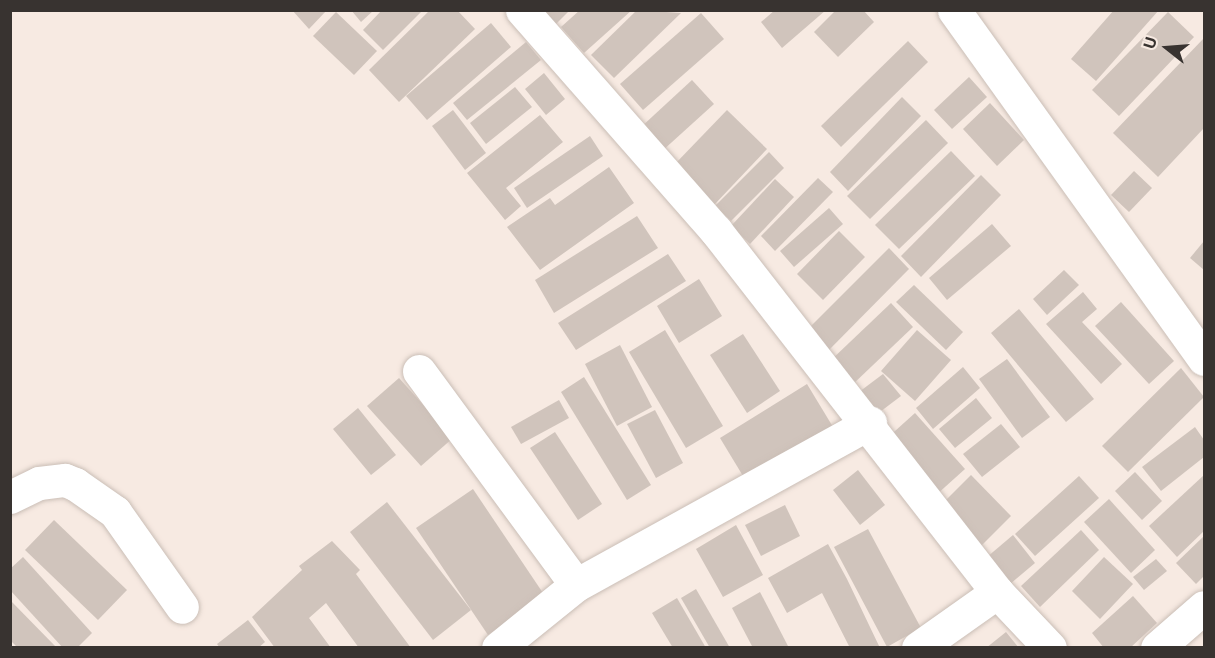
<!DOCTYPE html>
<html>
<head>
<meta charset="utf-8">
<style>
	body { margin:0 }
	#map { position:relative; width:1215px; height:658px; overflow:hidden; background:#f7eae2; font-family:"Open Sans",sans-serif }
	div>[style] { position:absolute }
	.building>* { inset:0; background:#d0c4bc }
	.roads { filter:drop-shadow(0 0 2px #cabeb6) drop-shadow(0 0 2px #cabeb6) }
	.minor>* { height:33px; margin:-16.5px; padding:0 16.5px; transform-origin:16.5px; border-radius:16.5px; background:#fff }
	span { translate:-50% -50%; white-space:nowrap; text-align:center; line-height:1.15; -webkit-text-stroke:4.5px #f7eae2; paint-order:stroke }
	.frame { position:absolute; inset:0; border:12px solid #383330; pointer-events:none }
	.north { position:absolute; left:1137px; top:18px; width:60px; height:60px; -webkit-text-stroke:4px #f7eae2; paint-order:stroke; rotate:287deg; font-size:16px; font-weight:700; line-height:24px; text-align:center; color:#383330 }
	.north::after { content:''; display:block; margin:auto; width:21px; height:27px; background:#383330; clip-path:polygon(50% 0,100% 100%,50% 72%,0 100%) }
</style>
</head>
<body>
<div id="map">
	<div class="building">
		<div style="clip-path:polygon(292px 10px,327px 10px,309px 29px)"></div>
		<div style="clip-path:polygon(351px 10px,374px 10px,361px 22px)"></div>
		<div style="clip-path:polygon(382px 10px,423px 10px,383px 50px,363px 30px)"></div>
		<div style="clip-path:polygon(430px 10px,457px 10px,475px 29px,399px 102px,369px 70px)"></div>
		<div style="clip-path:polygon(535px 10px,570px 10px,552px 28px)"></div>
		<div style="clip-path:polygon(580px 10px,632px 10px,584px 53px,561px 27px)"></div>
		<div style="clip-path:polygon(637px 10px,681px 13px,614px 78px,591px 55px)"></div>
		<div style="clip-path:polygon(775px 10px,826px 10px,782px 48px,761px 22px)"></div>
		<div style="clip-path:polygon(836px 10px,863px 10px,874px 22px,838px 57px,814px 32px)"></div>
		<div style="clip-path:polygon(1114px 10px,1159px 10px,1096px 81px,1071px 59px)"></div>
		<div style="clip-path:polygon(336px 12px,377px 51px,354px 75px,313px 36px)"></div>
		<div style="clip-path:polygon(1168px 12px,1194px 37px,1119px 116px,1092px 90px)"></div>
		<div style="clip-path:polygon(701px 13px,724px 39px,643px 110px,620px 84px)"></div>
		<div style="clip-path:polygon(491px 23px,511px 47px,427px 120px,406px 96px)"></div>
		<div style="clip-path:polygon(1204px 38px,1204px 128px,1158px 177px,1113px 133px)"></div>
		<div style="clip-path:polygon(908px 41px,928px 62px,841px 147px,821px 126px)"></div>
		<div style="clip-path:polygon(526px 42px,541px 60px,467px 120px,453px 103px)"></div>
		<div style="clip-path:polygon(544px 73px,565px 99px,546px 115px,525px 89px)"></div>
		<div style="clip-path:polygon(969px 77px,987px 97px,952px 129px,934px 110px)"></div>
		<div style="clip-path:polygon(692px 80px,714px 104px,661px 152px,640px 128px)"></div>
		<div style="clip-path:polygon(515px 87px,532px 107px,486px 144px,470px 123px)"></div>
		<div style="clip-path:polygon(902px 97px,921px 116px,848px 191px,830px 172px)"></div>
		<div style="clip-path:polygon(990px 103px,1024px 140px,997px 166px,963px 129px)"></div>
		<div style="clip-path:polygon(453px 110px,486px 153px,465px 170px,432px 126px)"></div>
		<div style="clip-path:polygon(727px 110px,767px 149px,714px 205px,674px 165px)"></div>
		<div style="clip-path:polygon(540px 115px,563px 142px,506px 188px,521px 206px,505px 220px,467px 173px)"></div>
		<div style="clip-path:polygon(926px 120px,948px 143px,870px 219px,847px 196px)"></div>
		<div style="clip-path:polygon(590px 136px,603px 156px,527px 208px,514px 188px)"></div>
		<div style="clip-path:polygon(951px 151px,975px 176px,899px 249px,875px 225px)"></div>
		<div style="clip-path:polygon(769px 152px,784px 168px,731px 221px,715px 206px)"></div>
		<div style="clip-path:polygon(609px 167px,634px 203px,540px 270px,507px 227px,550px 198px,555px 205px)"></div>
		<div style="clip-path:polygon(1134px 171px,1152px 188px,1129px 212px,1111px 195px)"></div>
		<div style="clip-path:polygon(981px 175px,1001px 195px,921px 277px,901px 256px)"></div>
		<div style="clip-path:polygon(818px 178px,833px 192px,775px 251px,761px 236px)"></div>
		<div style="clip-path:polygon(775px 179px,794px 197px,750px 244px,731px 226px)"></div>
		<div style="clip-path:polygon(829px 208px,843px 224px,794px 267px,780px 251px)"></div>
		<div style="clip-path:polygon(637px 216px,658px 248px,554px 313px,535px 280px)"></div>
		<div style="clip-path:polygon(992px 224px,1011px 246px,947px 300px,929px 278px)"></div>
		<div style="clip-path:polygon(839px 231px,865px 257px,823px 300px,797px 274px)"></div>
		<div style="clip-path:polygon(1204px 241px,1204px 270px,1190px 258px)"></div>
		<div style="clip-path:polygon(889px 248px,909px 269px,825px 354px,804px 333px)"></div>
		<div style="clip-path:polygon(668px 254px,686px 281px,576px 350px,558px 323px)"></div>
		<div style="clip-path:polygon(1064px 270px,1079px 285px,1047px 315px,1033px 299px)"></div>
		<div style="clip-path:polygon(699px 279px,722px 316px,679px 343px,657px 306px)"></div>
		<div style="clip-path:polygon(914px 285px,963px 332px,946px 350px,896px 302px)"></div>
		<div style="clip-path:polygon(1083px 292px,1097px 309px,1082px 322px,1122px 364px,1101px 384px,1046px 324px)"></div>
		<div style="clip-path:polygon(1121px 302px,1174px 361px,1149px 384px,1095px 326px)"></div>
		<div style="clip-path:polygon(891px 303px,913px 327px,851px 386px,829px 362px)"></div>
		<div style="clip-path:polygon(1019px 309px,1094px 399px,1066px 422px,991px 333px)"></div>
		<div style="clip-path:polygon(665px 330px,723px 426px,686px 448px,629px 352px)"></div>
		<div style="clip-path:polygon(917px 330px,951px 360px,915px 401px,881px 371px)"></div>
		<div style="clip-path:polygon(743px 334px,780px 391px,747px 413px,710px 355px)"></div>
		<div style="clip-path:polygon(620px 345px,652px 407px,617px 426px,585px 364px)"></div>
		<div style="clip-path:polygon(1007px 359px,1050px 417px,1022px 438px,979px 379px)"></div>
		<div style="clip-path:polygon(963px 367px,980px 388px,933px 429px,916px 408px)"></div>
		<div style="clip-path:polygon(1181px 368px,1204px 397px,1128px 472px,1102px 446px)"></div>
		<div style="clip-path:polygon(883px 374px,901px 396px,872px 418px,855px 395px)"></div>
		<div style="clip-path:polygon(584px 377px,651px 485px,627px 500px,561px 392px)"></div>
		<div style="clip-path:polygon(399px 378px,453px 438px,421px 466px,367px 406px)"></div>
		<div style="clip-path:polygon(807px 384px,833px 427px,746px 481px,720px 438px)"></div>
		<div style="clip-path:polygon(976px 398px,992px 418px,955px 448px,939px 429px)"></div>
		<div style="clip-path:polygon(559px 400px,569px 418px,521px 444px,511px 427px)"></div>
		<div style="clip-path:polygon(358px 408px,396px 455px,371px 475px,333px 429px)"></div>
		<div style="clip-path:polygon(655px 410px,683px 463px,656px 478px,627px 424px)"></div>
		<div style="clip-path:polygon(915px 413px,965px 469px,935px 496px,885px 440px)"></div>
		<div style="clip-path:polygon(1001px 424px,1020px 447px,982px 477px,963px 454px)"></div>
		<div style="clip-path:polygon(1195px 427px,1204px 440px,1204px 457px,1161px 491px,1142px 467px)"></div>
		<div style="clip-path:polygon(555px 432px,602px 504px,578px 520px,530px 448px)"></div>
		<div style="clip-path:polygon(858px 470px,885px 505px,860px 525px,833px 490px)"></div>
		<div style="clip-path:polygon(1135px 472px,1162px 501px,1142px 520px,1115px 491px)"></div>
		<div style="clip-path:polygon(971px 475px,1011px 516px,980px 547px,940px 506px)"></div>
		<div style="clip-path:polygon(1204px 475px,1204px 531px,1177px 557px,1149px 526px)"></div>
		<div style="clip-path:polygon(1079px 476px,1099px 498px,1035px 556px,1015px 534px)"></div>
		<div style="clip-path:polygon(473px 489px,545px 596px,488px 635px,416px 528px)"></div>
		<div style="clip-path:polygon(1109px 499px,1155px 550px,1131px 573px,1084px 522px)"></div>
		<div style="clip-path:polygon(387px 502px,471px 610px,433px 640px,350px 532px)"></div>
		<div style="clip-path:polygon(785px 505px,800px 536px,761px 556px,745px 525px)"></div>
		<div style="clip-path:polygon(54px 520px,127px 590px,98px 620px,25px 550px)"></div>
		<div style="clip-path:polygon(736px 525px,763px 575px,723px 597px,696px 549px)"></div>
		<div style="clip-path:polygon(868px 529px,921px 628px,887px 647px,834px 547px)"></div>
		<div style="clip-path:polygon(1081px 530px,1099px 550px,1040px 607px,1021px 586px)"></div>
		<div style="clip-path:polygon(1013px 535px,1035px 563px,1003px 590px,980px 563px)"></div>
		<div style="clip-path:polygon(1204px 536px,1204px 576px,1196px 584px,1176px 563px)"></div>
		<div style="clip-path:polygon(332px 541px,360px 570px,356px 574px,411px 648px,359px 648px,326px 603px,309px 618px,331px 648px,275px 648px,252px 617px,302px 570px,299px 566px)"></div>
		<div style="clip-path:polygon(828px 544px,847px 579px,880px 648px,850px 648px,822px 593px,787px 613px,768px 578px)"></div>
		<div style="clip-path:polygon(23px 557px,92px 633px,77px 648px,63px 648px,10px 590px,10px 569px)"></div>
		<div style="clip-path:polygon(1104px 557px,1133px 584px,1100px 619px,1072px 591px)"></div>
		<div style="clip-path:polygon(1156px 559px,1167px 571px,1144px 590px,1133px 577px)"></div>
		<div style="clip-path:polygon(696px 589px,730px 648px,710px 648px,681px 598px)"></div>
		<div style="clip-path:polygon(760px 592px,789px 648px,753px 648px,732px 608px)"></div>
		<div style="clip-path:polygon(1133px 596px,1157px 623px,1130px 648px,1104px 648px,1092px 633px)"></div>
		<div style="clip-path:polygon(677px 598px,706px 648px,673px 648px,652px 613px)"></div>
		<div style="clip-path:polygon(10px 600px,57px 648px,18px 648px,10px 640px)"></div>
		<div style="clip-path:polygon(248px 620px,265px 642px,258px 648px,220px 648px,217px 644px)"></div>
		<div style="clip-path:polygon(1006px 632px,1019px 648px,986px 648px)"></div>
	</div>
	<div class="roads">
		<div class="minor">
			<div style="left:522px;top:10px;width:294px;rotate:48.7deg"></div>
			<div style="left:716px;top:231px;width:457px;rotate:52.1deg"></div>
			<div style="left:997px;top:592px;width:77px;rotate:46.6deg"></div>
			<div style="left:954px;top:10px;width:429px;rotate:54.4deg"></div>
			<div style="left:419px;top:371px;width:265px;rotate:53.7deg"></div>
			<div style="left:10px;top:497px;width:32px;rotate:-26deg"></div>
			<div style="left:39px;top:483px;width:26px;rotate:-7deg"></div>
			<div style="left:65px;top:480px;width:11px;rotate:22deg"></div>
			<div style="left:75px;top:484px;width:49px;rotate:35deg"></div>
			<div style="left:115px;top:512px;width:116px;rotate:54.8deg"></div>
			<div style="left:498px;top:648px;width:100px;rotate:-38.9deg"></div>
			<div style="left:576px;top:585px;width:336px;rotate:-28.9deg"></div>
			<div style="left:918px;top:648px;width:97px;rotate:-35.3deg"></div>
			<div style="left:1157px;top:648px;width:62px;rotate:-41.1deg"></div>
		</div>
	</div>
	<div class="frame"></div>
	<div class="north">U</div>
</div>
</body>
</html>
